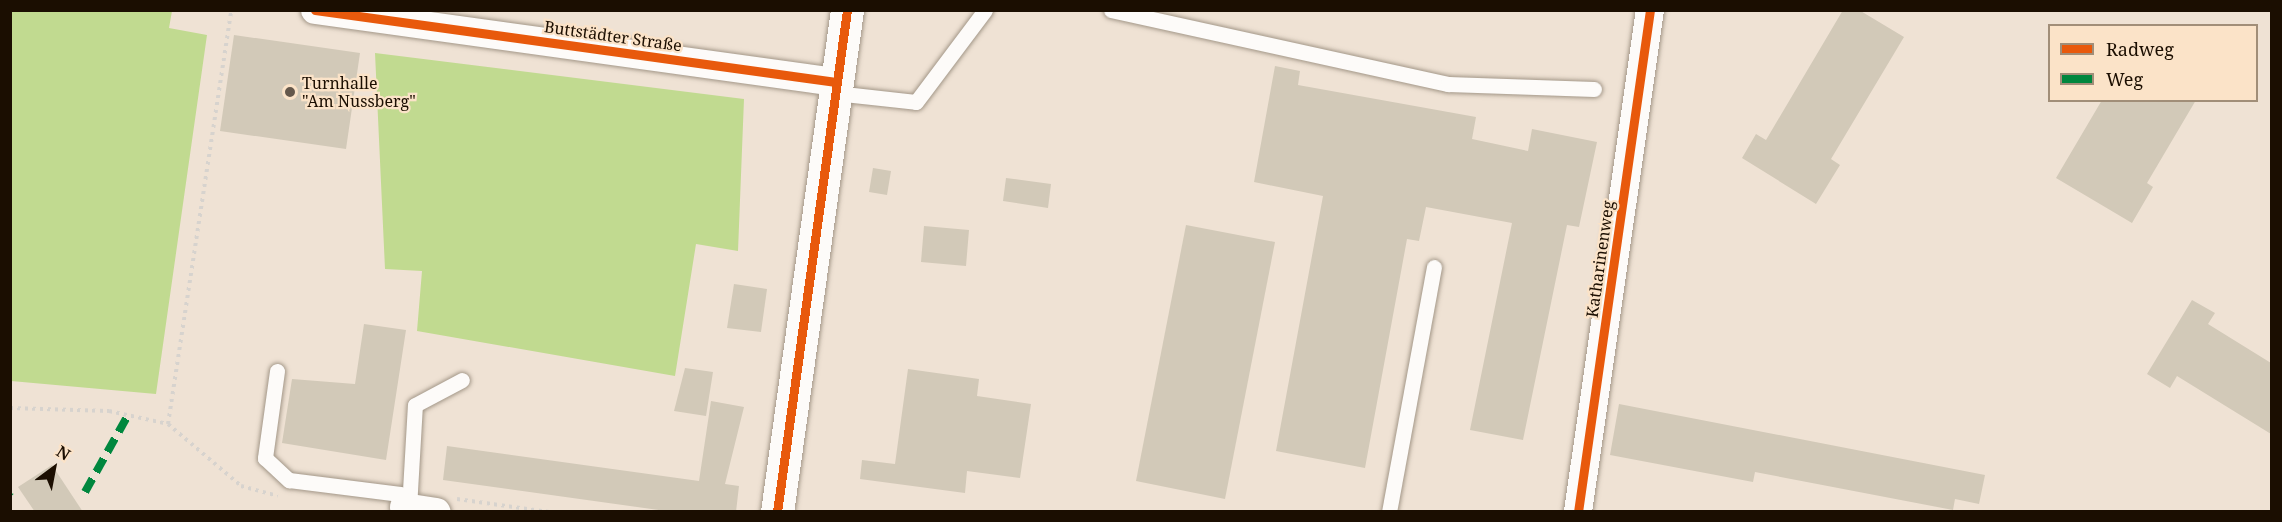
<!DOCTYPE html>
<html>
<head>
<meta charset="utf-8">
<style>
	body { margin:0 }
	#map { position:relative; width:2282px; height:522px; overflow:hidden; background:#efe2d4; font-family:"Noto Serif",serif }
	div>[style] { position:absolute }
	.green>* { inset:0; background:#c1da90 }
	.building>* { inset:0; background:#d2c9b8 }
	.path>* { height:4px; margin-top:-2px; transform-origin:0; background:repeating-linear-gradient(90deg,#d7d3ce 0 3px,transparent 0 7.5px) }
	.roads { filter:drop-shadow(0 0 2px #a39788) drop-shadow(0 0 2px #a39788) }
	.service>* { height:15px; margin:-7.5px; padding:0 7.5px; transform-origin:7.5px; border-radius:7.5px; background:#fdfbf9 }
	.minor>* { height:28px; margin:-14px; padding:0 14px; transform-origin:14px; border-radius:14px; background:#fdfbf9 }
	.tertiary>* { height:33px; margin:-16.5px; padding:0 16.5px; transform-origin:16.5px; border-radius:16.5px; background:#fdfbf9 }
	.quiet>* { height:8px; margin-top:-4px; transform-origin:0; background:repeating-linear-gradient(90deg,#00873e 0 15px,transparent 0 23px) }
	.cycleway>* { height:9px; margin:-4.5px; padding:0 4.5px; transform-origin:4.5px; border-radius:4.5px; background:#e8590c }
	.dots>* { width:16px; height:16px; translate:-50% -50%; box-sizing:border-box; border:3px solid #fbe3c8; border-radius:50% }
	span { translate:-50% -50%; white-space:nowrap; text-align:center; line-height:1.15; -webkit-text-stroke:4.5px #fbe3c8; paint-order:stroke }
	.street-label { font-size:16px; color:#1b0e01 }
	.poi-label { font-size:16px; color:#1b0e01 }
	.left { translate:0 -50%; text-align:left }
	.frame { position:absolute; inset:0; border:12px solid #1b0e01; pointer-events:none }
	.legend { position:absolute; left:2048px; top:24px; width:210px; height:78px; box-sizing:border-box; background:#fbe3c8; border:2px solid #a18e78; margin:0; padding:8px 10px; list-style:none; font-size:18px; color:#1b0e01 }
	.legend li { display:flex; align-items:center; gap:12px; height:30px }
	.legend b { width:30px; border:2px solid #a18e78 }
	.north { position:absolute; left:24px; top:438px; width:60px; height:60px; -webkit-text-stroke:4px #fbe3c8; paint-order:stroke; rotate:32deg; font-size:16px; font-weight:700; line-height:24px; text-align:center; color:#1b0e01 }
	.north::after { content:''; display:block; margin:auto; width:21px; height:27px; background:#1b0e01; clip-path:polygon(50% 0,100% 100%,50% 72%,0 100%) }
</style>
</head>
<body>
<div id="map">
	<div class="green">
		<div style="clip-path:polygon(10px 11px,172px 11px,169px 28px,207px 35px,156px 394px,11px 381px)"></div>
		<div style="clip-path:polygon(375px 53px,744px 99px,738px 251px,696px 244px,675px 376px,417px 331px,422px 271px,385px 269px)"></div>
	</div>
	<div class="building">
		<div style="clip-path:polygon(1843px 10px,1859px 10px,1904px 37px,1831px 159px,1840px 165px,1816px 204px,1742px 158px,1756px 134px,1766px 140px)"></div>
		<div style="clip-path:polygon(234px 35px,360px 53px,346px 149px,220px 131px)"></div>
		<div style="clip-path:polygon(1275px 66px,1300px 71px,1298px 85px,1476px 117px,1472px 139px,1528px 151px,1532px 129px,1597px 142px,1579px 227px,1567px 225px,1523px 440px,1470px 430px,1512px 223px,1426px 207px,1419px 241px,1407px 239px,1365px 468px,1276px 451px,1323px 196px,1254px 182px)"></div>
		<div style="clip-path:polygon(2102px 100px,2196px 100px,2147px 183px,2153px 187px,2132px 223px,2056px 178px)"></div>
		<div style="clip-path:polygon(873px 168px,891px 171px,887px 195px,869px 192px)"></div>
		<div style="clip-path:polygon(1006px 178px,1051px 184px,1048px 208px,1003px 201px)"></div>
		<div style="clip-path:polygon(1186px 225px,1275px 242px,1225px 499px,1136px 481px)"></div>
		<div style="clip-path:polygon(924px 226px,969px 230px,966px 266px,921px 262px)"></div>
		<div style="clip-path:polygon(734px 284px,767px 289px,761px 332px,727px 328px)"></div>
		<div style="clip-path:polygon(2192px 300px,2215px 313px,2208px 324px,2271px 363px,2271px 434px,2177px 376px,2170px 388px,2147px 374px)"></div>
		<div style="clip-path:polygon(364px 324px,406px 330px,386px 460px,282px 443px,292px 379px,355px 384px)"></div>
		<div style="clip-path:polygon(685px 368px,713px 372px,706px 416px,674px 411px)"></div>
		<div style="clip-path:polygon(908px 369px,979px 379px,977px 396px,1031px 404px,1020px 478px,967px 471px,965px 493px,860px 479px,862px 460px,895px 464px)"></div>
		<div style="clip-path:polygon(711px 401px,744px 407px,725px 484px,739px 486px,736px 512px,673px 512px,443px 480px,447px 446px,699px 481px)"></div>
		<div style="clip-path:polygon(1619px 404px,1985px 475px,1979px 504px,1955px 499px,1953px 510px,1755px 472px,1753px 482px,1610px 455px)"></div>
		<div style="clip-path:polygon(52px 465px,83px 512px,35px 512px,18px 487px)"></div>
	</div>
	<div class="path">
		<div style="left:10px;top:408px;width:99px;rotate:1.7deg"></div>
		<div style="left:109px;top:411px;width:60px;rotate:12.4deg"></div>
		<div style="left:168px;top:424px;width:96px;rotate:40.3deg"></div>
		<div style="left:241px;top:486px;width:38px;rotate:15deg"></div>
		<div style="left:168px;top:424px;width:419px;rotate:-81.3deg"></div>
		<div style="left:457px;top:499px;width:93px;rotate:8deg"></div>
	</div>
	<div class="roads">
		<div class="service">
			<div style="left:1111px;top:10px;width:345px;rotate:12.4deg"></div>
			<div style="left:1448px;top:84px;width:146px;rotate:2deg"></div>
			<div style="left:835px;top:93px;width:81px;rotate:6.3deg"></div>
			<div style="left:916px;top:102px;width:115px;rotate:-53.1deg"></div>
			<div style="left:277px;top:371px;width:88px;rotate:97.9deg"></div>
			<div style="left:265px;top:458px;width:33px;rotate:43deg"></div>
			<div style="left:289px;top:480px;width:112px;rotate:7.2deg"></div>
			<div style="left:400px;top:494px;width:17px;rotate:57deg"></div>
			<div style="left:409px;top:508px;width:103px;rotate:-86.7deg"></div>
			<div style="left:415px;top:405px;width:53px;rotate:-28deg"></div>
			<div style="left:1389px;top:512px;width:249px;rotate:-79.6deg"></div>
		</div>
		<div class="minor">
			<div style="left:315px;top:10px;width:526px;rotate:7.87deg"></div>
			<div style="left:404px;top:507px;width:33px;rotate:9deg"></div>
			<div style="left:1578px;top:512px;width:507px;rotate:-81.84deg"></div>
		</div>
		<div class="tertiary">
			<div style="left:777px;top:512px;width:507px;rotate:-82.06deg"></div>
		</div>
	</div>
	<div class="quiet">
		<div style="left:85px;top:492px;width:88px;rotate:-60.8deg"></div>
		<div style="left:10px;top:496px;width:1px;rotate:45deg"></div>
	</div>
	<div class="cycleway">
		<div style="left:315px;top:10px;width:526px;rotate:7.87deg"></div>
		<div style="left:777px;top:512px;width:507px;rotate:-82.06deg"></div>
		<div style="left:1578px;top:512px;width:507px;rotate:-81.84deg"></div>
	</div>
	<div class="dots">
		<div style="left:290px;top:92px;background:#65584b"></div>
	</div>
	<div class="street-label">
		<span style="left:613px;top:36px;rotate:8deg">Buttstädter Straße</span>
		<span style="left:1600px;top:259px;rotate:-82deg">Katharinenweg</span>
	</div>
	<div class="poi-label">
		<span class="left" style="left:302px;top:92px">Turnhalle<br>"Am Nussberg"</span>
	</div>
	<div class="frame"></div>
	<ul class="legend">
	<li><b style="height:8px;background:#e8590c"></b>Radweg</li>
	<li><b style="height:8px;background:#00873e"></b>Weg</li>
	</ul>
	<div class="north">N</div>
</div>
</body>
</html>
